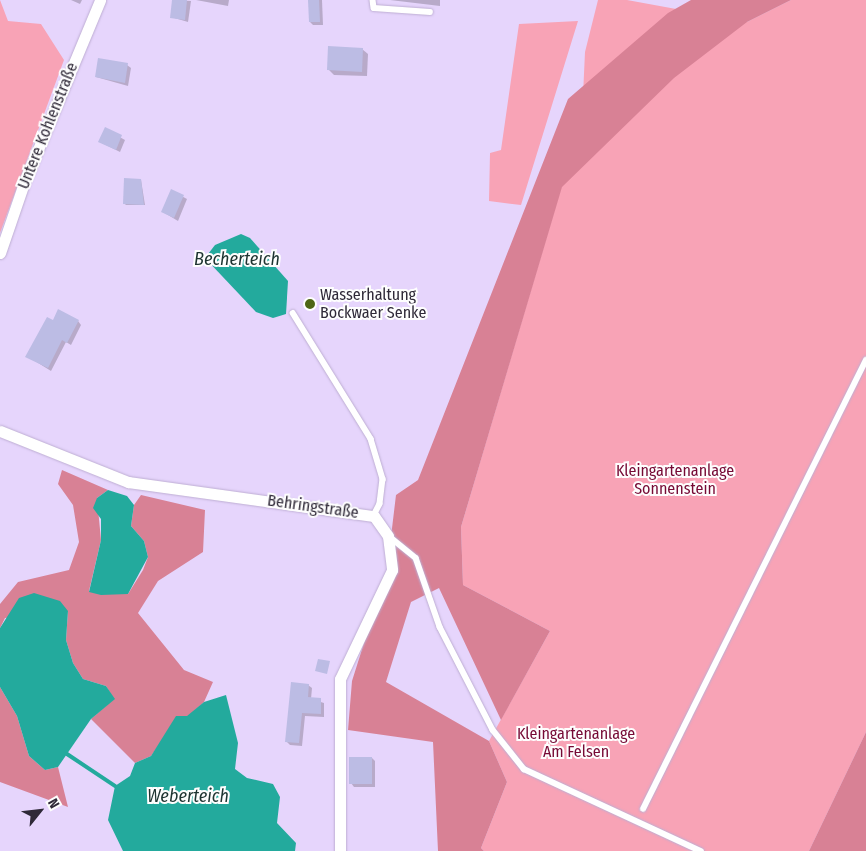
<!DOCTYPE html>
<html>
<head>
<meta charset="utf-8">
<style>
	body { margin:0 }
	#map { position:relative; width:866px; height:851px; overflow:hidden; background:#e6d5fc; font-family:"Fira Sans Condensed",sans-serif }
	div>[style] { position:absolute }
	.green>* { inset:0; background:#f8a3b6 }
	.forest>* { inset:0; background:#d88195 }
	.water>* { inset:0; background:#23aa9d }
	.shadow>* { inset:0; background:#0003 }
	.stream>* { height:4px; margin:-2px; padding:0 2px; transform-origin:2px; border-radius:2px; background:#23aa9d }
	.building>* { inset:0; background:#bcbce4 }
	.roads { filter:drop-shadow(0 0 1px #beaed3) drop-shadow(0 0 1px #beaed3) }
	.lane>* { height:5.5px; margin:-2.75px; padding:0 2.75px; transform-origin:2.75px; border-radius:2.75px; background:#fff }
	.street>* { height:11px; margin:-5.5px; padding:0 5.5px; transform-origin:5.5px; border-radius:5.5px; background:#fff }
	.dots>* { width:14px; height:14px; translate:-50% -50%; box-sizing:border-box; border:2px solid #fefefe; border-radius:50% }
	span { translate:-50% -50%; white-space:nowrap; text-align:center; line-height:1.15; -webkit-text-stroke:4px #fefefe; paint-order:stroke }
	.street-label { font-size:16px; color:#2f2938 }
	.poi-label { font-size:16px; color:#2f2938 }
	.left { translate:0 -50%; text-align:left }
	.park-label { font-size:16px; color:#760a35 }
	.water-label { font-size:18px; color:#1e3431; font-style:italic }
	.north { position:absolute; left:15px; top:786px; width:50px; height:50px; -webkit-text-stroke:4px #fefefe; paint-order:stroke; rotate:61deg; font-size:14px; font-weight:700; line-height:20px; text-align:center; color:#2f2938 }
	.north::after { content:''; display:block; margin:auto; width:18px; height:22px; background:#2f2938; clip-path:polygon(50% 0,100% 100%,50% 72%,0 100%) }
</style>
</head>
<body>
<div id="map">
	<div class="green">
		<div style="clip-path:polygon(0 0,8px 21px,41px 24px,64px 60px,0 233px)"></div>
		<div style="clip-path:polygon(598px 0,627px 0,747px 22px,791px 0,866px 0,866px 732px,809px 851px,484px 851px,481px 848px,507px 782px,489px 741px,550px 631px,463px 585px,461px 527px,582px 117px,585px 52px)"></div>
		<div style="clip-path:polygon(578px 21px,521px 205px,489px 201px,490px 153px,501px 150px,519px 24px)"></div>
	</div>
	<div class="forest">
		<div style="clip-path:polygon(691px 0,791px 0,747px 22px,674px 78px,562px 187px,461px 527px,463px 585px,550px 631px,501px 720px,439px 588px,411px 602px,386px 682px,489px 741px,507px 782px,481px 848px,484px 851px,438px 851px,433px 742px,348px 730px,352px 681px,387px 570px,396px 495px,418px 480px,568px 99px,668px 13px)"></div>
		<div style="clip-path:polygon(62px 470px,108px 490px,97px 498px,101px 540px,89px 591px,128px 594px,143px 570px,148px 557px,144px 541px,131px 526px,134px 505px,141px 495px,205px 510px,203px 552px,158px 581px,138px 613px,184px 670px,213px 682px,204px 702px,163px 739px,151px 756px,135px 763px,91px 719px,114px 699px,106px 686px,83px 679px,73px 663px,66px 640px,68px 611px,5px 618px,0 628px,0 604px,18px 582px,69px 570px,79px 542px,73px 505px,58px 484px)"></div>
		<div style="clip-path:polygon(0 687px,17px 716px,29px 756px,45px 770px,58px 767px,68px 807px,0 782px)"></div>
		<div style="clip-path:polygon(866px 732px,866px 851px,809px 851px)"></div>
	</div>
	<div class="water">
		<div style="clip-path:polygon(241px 234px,250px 238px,288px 281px,286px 314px,273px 318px,256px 312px,205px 258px,215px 245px)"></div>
		<div style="clip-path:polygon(108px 490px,127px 496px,134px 505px,131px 526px,144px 541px,148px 557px,128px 594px,101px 595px,89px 592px,101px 540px,101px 519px,93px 508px,97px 498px)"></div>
		<div style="clip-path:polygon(34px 593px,60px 601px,68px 611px,66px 640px,73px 663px,83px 679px,106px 686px,115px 699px,91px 719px,58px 767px,45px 770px,29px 756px,17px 716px,0 687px,0 628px,19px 598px)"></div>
		<div style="clip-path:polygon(226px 695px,238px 743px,235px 769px,247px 778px,273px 784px,280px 797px,277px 823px,296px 843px,295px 851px,123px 851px,108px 820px,115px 786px,130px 776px,135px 763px,151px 756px,176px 716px,187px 716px,204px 702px)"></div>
	</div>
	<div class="shadow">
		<div style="clip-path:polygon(71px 0,82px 0,80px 4px)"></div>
		<div style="clip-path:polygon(173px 0,191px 1px,188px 22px,171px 17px)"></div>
		<div style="clip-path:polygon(196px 0,229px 0,228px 6px)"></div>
		<div style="clip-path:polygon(309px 0,322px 0,323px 25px,313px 25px,310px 22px)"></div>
		<div style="clip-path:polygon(390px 0,440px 0,440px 6px)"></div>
		<div style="clip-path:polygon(362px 49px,368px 54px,367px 76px,334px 75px,328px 69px)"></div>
		<div style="clip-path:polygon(127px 65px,131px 68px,128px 86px,96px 77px)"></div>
		<div style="clip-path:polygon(105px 129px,125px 140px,120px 152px,100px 142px)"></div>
		<div style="clip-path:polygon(141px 180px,145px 205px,126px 205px,124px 203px)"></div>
		<div style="clip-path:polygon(172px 191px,187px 199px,178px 221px,163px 212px)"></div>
		<div style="clip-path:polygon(78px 321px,81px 325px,71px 345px,66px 342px,51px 371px,27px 356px,53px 322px)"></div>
		<div style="clip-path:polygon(308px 685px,312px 688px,311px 699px,324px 703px,324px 717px,305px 716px,302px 746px,290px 745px,286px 741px)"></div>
		<div style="clip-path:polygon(372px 758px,375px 761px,375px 787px,354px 787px,351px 783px)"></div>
	</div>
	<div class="stream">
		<div style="left:67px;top:754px;width:58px;rotate:33.7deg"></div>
	</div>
	<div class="building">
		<div style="clip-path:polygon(172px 0,187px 0,185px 20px,170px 18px)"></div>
		<div style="clip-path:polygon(308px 0,319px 0,320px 22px,309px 22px)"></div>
		<div style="clip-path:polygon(328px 46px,363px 48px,362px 72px,327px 70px)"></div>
		<div style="clip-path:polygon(98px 58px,128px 63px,125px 83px,95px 77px)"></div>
		<div style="clip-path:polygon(105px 127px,122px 135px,116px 150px,98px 142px)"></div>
		<div style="clip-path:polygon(124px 178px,141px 179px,144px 205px,123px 204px)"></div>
		<div style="clip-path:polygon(171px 189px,184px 195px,174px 218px,161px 212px)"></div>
		<div style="clip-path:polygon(58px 309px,79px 320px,67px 343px,62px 340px,48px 368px,25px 357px,47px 317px,53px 320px)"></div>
		<div style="clip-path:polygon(318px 659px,330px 661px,327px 674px,315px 671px)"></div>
		<div style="clip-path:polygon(291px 682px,309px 684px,308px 697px,321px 698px,321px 714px,302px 713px,299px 743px,285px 742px)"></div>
		<div style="clip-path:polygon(349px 757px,372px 757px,372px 784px,349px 784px)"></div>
	</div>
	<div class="roads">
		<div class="lane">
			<div style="left:373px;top:0;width:8px;rotate:83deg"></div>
			<div style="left:374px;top:8px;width:56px;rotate:4.1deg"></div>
			<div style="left:293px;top:313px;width:148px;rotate:58.2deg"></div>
			<div style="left:371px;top:439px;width:42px;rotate:73.3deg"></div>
			<div style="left:383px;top:479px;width:25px;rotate:97deg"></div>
			<div style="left:380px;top:504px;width:13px;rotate:117deg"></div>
			<div style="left:390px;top:537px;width:33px;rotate:39deg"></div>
			<div style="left:416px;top:558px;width:73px;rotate:70.8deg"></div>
			<div style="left:440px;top:627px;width:116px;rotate:62.8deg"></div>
			<div style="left:493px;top:730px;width:50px;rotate:51.5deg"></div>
			<div style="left:524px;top:769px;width:195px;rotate:24.9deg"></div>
			<div style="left:643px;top:809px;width:501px;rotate:-63.59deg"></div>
		</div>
		<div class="street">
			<div style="left:0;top:253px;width:74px;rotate:-71.1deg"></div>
			<div style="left:24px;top:183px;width:198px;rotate:-67.4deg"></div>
			<div style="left:0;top:431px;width:138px;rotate:21.7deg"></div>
			<div style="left:128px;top:482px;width:248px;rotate:7.9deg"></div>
			<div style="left:374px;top:516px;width:24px;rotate:55deg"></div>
			<div style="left:388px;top:536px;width:34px;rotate:83deg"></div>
			<div style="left:392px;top:570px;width:121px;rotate:115.5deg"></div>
			<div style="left:340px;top:679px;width:172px;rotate:90deg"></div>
		</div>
	</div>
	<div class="dots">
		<div style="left:310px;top:304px;background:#4e6615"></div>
	</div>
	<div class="street-label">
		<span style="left:48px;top:126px;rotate:-68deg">Untere Kohlenstraße</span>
		<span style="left:313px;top:507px;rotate:8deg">Behringstraße</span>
	</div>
	<div class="poi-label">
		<span class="left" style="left:320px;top:304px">Wasserhaltung<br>Bockwaer Senke</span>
	</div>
	<div class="park-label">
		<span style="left:675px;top:480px">Kleingartenanlage<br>Sonnenstein</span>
		<span style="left:576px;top:743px">Kleingartenanlage<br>Am Felsen</span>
	</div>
	<div class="water-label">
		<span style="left:237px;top:259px">Becherteich</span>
		<span style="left:188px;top:796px">Weberteich</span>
	</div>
	<div class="north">N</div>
</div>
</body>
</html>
